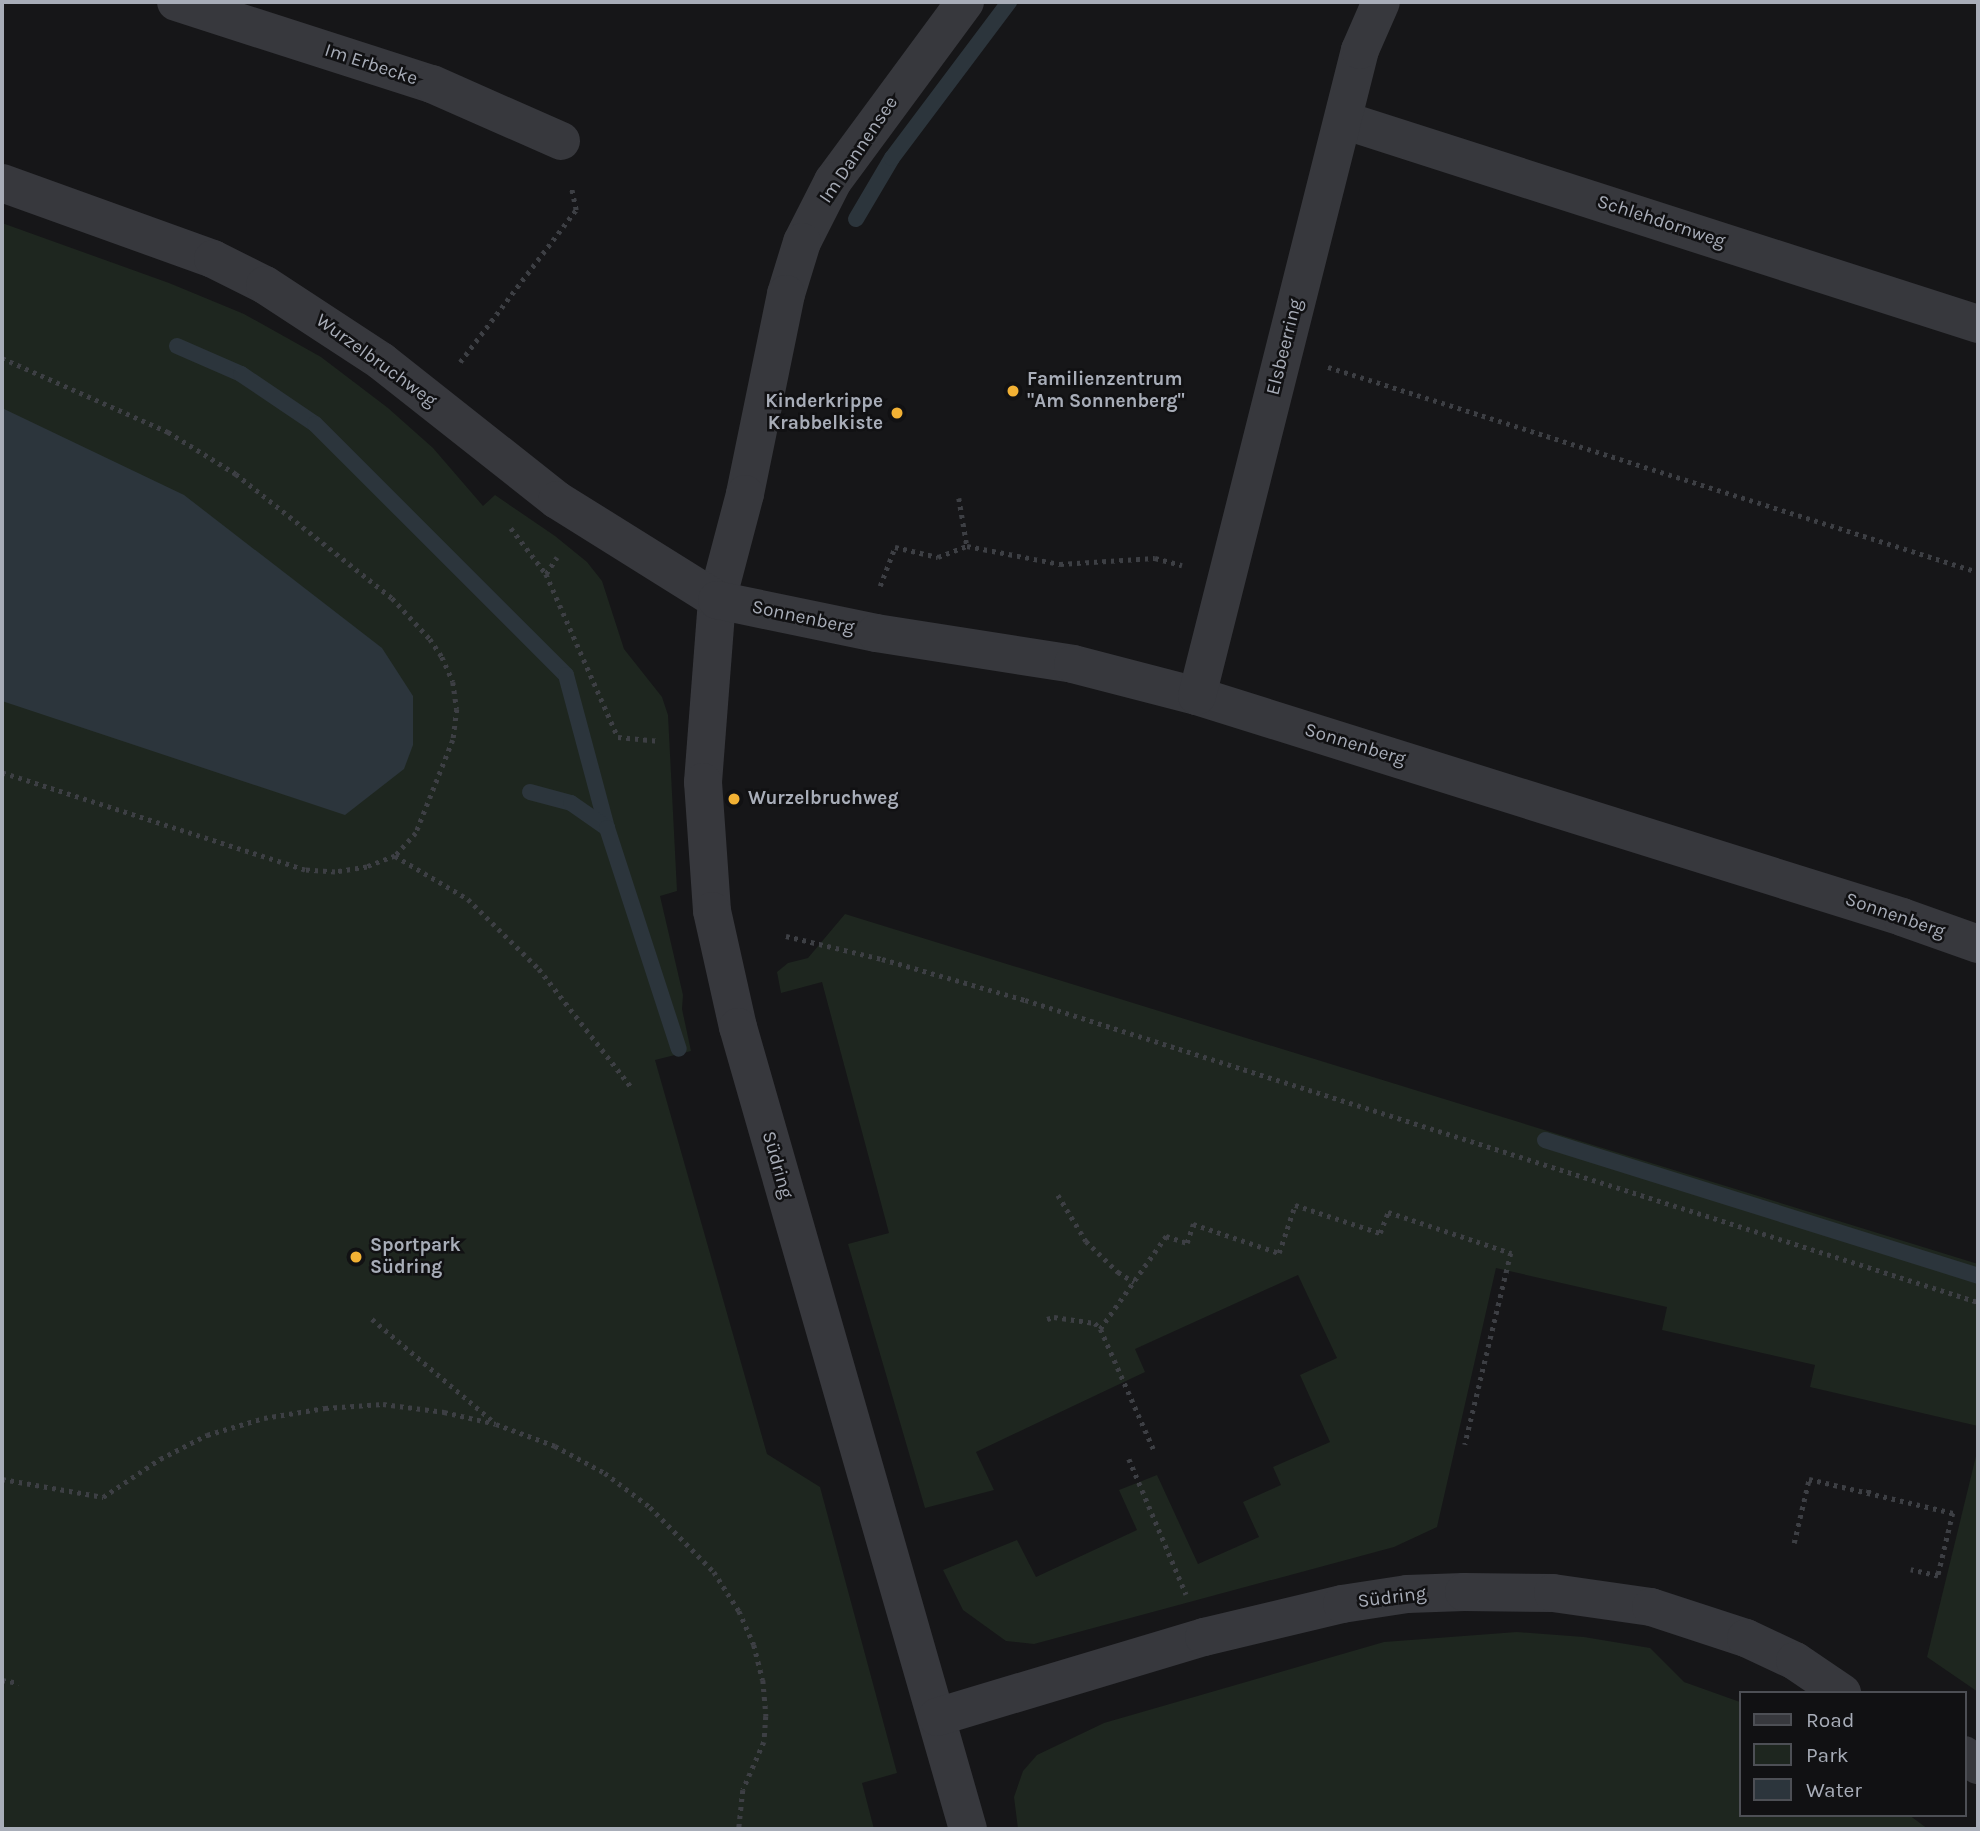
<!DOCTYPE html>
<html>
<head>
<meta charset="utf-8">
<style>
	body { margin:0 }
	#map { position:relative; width:1980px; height:1831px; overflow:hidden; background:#161618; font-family:Karla,sans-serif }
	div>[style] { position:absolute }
	.green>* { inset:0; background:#1e261f }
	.water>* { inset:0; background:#2c353c }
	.stream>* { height:16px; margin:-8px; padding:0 8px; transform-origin:8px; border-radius:8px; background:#2c353c }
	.path>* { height:4.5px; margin-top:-2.25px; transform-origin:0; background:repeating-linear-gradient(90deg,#3d3f44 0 3.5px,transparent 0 8.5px) }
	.street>* { height:38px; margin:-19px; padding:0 19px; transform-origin:19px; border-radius:19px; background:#37383d }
	.dots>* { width:19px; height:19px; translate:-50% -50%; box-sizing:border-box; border:4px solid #111113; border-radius:50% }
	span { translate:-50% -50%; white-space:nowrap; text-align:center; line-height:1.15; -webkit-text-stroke:5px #111113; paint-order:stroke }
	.street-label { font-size:19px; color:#a8adb8 }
	.poi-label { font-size:19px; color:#a8adb8; font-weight:700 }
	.left { translate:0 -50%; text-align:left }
	.right { translate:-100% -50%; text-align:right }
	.frame { position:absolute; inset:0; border:4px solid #a8adb8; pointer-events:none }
	.legend { position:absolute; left:1739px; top:1691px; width:228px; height:126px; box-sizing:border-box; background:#111113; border:2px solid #4d4f55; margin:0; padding:9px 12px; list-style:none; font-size:21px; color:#a8adb8 }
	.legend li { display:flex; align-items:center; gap:14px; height:35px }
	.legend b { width:35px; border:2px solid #4d4f55 }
</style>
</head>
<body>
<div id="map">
	<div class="green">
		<div style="clip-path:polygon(2px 223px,169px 283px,244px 314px,321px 357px,388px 408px,433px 448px,483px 506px,495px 495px,555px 536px,587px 562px,602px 581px,624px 649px,662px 697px,668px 715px,677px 891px,660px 896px,683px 995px,682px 1009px,691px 1051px,655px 1060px,767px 1454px,820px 1487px,897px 1773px,862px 1783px,874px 1829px,2px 1829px)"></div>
		<div style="clip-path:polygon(845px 914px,1978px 1264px,1978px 1426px,1810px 1387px,1815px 1365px,1662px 1330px,1667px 1307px,1496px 1268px,1437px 1527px,1394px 1547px,1034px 1644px,1006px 1641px,963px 1610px,943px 1570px,1017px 1540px,1036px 1577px,1137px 1530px,1119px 1490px,1157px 1475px,1198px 1564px,1259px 1537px,1243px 1502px,1281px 1485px,1273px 1467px,1330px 1442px,1300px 1375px,1337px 1358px,1298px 1275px,1135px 1349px,1145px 1372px,976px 1452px,994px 1490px,925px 1508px,848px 1244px,889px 1233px,822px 982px,781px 993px,777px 972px,788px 963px,808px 958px)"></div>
		<div style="clip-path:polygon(1978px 1448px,1978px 1692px,1927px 1657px)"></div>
		<div style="clip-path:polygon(1517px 1632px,1584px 1637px,1650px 1648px,1684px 1682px,1740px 1702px,1740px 1815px,1909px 1815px,1928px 1829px,1018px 1829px,1014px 1797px,1023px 1771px,1037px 1755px,1104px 1723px,1384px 1642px)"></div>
	</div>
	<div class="water">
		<div style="clip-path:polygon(2px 408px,184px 495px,382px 648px,413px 696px,413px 745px,404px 769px,345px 815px,2px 701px)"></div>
	</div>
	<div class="stream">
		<div style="left:856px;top:219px;width:71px;rotate:-59.5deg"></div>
		<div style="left:892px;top:158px;width:195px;rotate:-53.1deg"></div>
		<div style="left:177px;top:346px;width:70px;rotate:23.6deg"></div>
		<div style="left:241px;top:374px;width:89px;rotate:34deg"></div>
		<div style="left:315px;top:424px;width:355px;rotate:45deg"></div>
		<div style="left:566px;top:675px;width:158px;rotate:75deg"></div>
		<div style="left:530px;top:792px;width:42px;rotate:15deg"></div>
		<div style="left:571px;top:803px;width:44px;rotate:34.8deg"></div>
		<div style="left:607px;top:828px;width:232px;rotate:72deg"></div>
		<div style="left:1545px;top:1140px;width:454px;rotate:17.4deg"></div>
	</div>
	<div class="path">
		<div style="left:2px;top:358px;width:182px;rotate:24deg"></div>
		<div style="left:168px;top:432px;width:80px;rotate:31.7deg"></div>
		<div style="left:236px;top:474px;width:199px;rotate:38.5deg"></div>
		<div style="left:392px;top:598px;width:56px;rotate:47.2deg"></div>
		<div style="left:430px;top:639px;width:22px;rotate:56deg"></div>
		<div style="left:442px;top:657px;width:27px;rotate:66deg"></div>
		<div style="left:453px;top:682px;width:27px;rotate:82deg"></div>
		<div style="left:457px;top:709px;width:31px;rotate:97deg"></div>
		<div style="left:453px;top:740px;width:100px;rotate:111.7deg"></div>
		<div style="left:416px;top:833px;width:31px;rotate:132deg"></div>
		<div style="left:395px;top:856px;width:30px;rotate:159deg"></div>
		<div style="left:367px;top:867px;width:32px;rotate:171deg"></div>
		<div style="left:335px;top:872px;width:30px;rotate:-176deg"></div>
		<div style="left:305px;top:870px;width:318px;rotate:-162.2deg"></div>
		<div style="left:460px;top:362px;width:191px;rotate:-52.7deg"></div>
		<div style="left:576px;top:210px;width:25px;rotate:-102deg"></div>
		<div style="left:1328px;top:367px;width:682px;rotate:17.5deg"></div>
		<div style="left:959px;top:498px;width:49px;rotate:80.5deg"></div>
		<div style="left:511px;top:528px;width:58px;rotate:52.7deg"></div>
		<div style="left:546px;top:574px;width:178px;rotate:66.2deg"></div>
		<div style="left:618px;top:737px;width:42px;rotate:5.4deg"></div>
		<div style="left:546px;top:574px;width:20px;rotate:-57deg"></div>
		<div style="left:880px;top:586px;width:42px;rotate:-69deg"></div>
		<div style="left:895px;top:547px;width:44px;rotate:13.1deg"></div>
		<div style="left:938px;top:557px;width:31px;rotate:-21deg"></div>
		<div style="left:967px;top:546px;width:95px;rotate:11deg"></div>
		<div style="left:1060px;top:564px;width:95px;rotate:-3.6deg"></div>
		<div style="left:1155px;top:558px;width:28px;rotate:15deg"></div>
		<div style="left:395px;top:856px;width:85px;rotate:30.5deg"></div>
		<div style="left:468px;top:899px;width:100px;rotate:44.6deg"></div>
		<div style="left:539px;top:969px;width:151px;rotate:52deg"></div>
		<div style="left:786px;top:936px;width:99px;rotate:13.5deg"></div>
		<div style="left:882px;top:959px;width:149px;rotate:16deg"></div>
		<div style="left:1025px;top:1000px;width:1000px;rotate:17.58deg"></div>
		<div style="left:1058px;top:1195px;width:54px;rotate:58.7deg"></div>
		<div style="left:1086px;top:1241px;width:45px;rotate:44.1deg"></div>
		<div style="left:1118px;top:1272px;width:19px;rotate:32deg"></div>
		<div style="left:372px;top:1319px;width:161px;rotate:40.2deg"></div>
		<div style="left:1047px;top:1319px;width:7px;rotate:-16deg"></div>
		<div style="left:1054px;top:1317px;width:41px;rotate:8.3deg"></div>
		<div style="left:1095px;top:1323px;width:8px;rotate:50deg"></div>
		<div style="left:1153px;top:1449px;width:131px;rotate:-113.8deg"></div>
		<div style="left:1100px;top:1329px;width:114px;rotate:-54.6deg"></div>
		<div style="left:1166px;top:1236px;width:22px;rotate:18deg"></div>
		<div style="left:1187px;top:1243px;width:20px;rotate:-72deg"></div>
		<div style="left:1193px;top:1224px;width:91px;rotate:18.6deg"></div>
		<div style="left:1279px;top:1253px;width:51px;rotate:-71.6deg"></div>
		<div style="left:1295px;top:1205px;width:89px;rotate:18.2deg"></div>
		<div style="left:1380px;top:1233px;width:22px;rotate:-69deg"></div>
		<div style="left:1388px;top:1212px;width:130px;rotate:18.4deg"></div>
		<div style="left:1511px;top:1253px;width:197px;rotate:103.5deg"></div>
		<div style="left:1129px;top:1459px;width:147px;rotate:67.1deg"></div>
		<div style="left:2px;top:1479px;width:103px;rotate:10.1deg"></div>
		<div style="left:103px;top:1497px;width:69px;rotate:-33.7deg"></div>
		<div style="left:160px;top:1459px;width:53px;rotate:-27.1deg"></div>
		<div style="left:207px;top:1435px;width:59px;rotate:-16.6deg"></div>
		<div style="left:264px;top:1418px;width:62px;rotate:-9.3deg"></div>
		<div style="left:325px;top:1408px;width:58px;rotate:-3.9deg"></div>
		<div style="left:383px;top:1404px;width:62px;rotate:7.5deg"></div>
		<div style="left:444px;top:1412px;width:53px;rotate:13deg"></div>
		<div style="left:496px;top:1424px;width:63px;rotate:20.4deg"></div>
		<div style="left:555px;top:1446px;width:57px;rotate:28.4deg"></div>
		<div style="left:605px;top:1473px;width:56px;rotate:37.1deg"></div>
		<div style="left:650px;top:1507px;width:91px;rotate:45.4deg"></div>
		<div style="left:714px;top:1572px;width:46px;rotate:57.3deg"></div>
		<div style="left:739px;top:1611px;width:37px;rotate:66deg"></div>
		<div style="left:754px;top:1645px;width:36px;rotate:76deg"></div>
		<div style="left:763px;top:1680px;width:36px;rotate:85deg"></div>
		<div style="left:766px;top:1716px;width:26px;rotate:94deg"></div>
		<div style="left:764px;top:1742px;width:52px;rotate:113.6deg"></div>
		<div style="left:743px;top:1790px;width:39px;rotate:96deg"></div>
		<div style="left:1868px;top:1493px;width:8px;rotate:-76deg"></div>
		<div style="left:1794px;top:1543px;width:66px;rotate:-76.8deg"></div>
		<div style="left:1809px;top:1479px;width:148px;rotate:13.3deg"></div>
		<div style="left:1953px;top:1513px;width:65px;rotate:103.4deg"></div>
		<div style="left:1938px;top:1576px;width:28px;rotate:-167deg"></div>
		<div style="left:2px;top:1680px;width:17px;rotate:10deg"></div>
	</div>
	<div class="street">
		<div style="left:176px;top:2px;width:269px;rotate:17.8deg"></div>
		<div style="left:432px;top:84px;width:141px;rotate:23.8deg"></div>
		<div style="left:965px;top:2px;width:222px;rotate:126.4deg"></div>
		<div style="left:833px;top:181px;width:68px;rotate:116.9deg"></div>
		<div style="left:802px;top:242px;width:54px;rotate:107.1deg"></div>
		<div style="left:786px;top:294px;width:204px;rotate:101.6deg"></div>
		<div style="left:745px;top:494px;width:110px;rotate:104.8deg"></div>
		<div style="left:717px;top:600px;width:183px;rotate:94.4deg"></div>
		<div style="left:703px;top:782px;width:129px;rotate:86deg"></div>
		<div style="left:712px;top:911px;width:119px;rotate:77.4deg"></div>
		<div style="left:738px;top:1027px;width:834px;rotate:74deg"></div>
		<div style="left:1343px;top:120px;width:667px;rotate:17.81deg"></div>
		<div style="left:2px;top:183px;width:224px;rotate:19.8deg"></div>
		<div style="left:213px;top:259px;width:58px;rotate:26.6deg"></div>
		<div style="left:265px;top:285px;width:139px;rotate:33.2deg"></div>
		<div style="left:381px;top:361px;width:224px;rotate:38.3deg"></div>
		<div style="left:557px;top:500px;width:189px;rotate:32deg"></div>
		<div style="left:717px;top:600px;width:162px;rotate:11.7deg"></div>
		<div style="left:876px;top:633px;width:199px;rotate:8.9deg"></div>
		<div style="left:1073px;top:664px;width:128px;rotate:14.5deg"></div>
		<div style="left:1197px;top:696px;width:739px;rotate:17.4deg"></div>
		<div style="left:1902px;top:917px;width:81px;rotate:19.6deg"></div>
		<div style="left:1197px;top:696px;width:666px;rotate:-75.84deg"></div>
		<div style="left:1360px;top:50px;width:52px;rotate:-66.4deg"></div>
		<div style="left:937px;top:1717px;width:279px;rotate:-16.7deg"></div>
		<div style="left:1204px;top:1637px;width:142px;rotate:-13.4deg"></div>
		<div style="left:1342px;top:1604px;width:66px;rotate:-8.7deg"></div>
		<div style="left:1407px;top:1594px;width:57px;rotate:-2deg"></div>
		<div style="left:1464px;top:1592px;width:89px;rotate:0.6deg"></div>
		<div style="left:1553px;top:1593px;width:99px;rotate:8.1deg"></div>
		<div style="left:1651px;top:1607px;width:100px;rotate:18.1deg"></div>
		<div style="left:1746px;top:1638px;width:54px;rotate:25.1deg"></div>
		<div style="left:1795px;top:1661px;width:57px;rotate:34.2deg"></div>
		<div style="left:1964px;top:1755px;width:17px;rotate:36deg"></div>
	</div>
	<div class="dots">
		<div style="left:1013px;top:391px;background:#f2b134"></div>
		<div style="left:897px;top:413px;background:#f2b134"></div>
		<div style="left:734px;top:799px;background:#f2b134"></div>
		<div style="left:356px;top:1257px;background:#f2b134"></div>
	</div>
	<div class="street-label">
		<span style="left:371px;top:65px;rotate:18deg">Im Erbecke</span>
		<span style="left:859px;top:150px;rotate:-56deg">Im Dannensee</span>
		<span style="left:1661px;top:222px;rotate:18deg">Schlehdornweg</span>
		<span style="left:1285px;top:347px;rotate:-76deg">Elsbeerring</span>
		<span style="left:376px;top:361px;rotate:36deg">Wurzelbruchweg</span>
		<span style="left:803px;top:618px;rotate:12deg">Sonnenberg</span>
		<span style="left:1355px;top:745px;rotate:17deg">Sonnenberg</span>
		<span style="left:1895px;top:916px;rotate:19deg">Sonnenberg</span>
		<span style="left:777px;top:1165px;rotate:74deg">Südring</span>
		<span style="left:1392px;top:1598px;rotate:-7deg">Südring</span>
	</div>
	<div class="poi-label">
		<span class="left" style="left:1027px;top:391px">Familienzentrum<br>"Am Sonnenberg"</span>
		<span class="right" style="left:883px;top:413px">Kinderkrippe<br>Krabbelkiste</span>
		<span class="left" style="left:748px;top:799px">Wurzelbruchweg</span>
		<span class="left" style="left:370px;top:1257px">Sportpark<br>Südring</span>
	</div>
	<div class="frame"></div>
	<ul class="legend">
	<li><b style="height:9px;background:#37383d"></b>Road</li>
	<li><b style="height:19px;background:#1e261f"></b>Park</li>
	<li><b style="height:19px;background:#2c353c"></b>Water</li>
	</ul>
</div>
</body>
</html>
